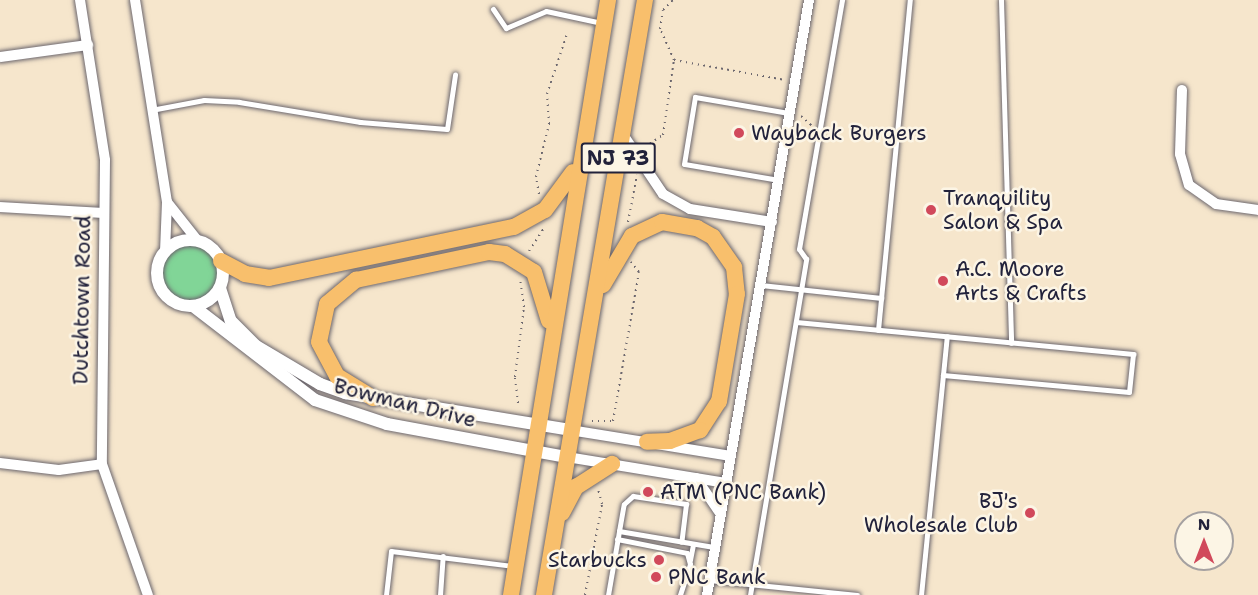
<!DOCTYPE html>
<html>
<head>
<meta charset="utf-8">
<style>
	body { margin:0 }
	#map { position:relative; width:1258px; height:595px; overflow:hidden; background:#f6e6cc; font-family:"Shantell Sans",sans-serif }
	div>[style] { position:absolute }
	.green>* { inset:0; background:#81d597 }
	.round { border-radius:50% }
	.path>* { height:2px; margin-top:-1px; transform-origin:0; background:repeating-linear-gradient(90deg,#6c676e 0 1.5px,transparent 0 6px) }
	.roads { filter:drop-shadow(0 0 2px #6c676e) drop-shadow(0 0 2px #6c676e) }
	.service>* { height:5px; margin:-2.5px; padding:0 2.5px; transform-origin:2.5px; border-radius:2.5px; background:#fff }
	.minor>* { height:10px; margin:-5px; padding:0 5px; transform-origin:5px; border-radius:5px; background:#fff }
	.tertiary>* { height:12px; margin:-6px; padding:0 6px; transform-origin:6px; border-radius:6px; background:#fff }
	.tertiary>.ring { margin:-6px; padding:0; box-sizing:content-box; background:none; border:12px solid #fff; border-radius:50% }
	.trunk>* { height:16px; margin:-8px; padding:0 8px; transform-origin:8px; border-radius:8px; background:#f8bf6c }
	.dots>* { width:16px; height:16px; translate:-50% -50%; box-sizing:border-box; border:3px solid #fcf5e5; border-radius:50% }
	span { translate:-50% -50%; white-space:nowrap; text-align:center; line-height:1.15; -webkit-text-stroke:5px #fcf5e5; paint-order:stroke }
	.shield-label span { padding:2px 4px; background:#fcf5e5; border:2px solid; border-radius:4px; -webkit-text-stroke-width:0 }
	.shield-label { font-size:20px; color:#22223b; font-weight:700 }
	.poi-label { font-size:21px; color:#22223b }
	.left { translate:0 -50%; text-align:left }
	.right { translate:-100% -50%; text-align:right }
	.street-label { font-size:21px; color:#22223b }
	.north { position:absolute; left:1174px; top:511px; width:60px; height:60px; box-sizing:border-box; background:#fcf5e5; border:2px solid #a5a1a1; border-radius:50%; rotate:0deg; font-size:16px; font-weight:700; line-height:24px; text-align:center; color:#22223b }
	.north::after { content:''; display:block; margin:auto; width:21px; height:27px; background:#d1495b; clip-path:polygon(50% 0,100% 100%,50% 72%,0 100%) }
</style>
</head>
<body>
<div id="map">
	<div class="green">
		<div class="round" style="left:157px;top:240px;width:66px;height:66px"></div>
	</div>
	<div class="path">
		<div style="left:674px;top:60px;width:113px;rotate:10.2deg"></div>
		<div style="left:801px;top:116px;width:15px;rotate:42deg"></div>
		<div style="left:645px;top:147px;width:22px;rotate:-34deg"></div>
		<div style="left:663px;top:135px;width:76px;rotate:-81.7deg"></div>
		<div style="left:674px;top:60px;width:34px;rotate:-114deg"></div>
		<div style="left:660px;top:29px;width:19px;rotate:-81deg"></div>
		<div style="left:663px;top:10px;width:14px;rotate:-45deg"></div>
		<div style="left:539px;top:194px;width:17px;rotate:-100deg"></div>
		<div style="left:536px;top:177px;width:55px;rotate:-76.2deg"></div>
		<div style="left:549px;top:124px;width:30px;rotate:-94deg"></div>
		<div style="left:547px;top:94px;width:63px;rotate:-71.6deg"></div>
		<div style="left:628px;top:222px;width:48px;rotate:-79.2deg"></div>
		<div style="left:529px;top:251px;width:27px;rotate:-57deg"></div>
		<div style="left:518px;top:403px;width:26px;rotate:-97deg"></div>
		<div style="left:515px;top:377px;width:71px;rotate:-82.7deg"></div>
		<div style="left:524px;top:307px;width:28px;rotate:-98deg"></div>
		<div style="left:592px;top:421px;width:21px"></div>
		<div style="left:613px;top:421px;width:151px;rotate:-80.1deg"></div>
		<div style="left:639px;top:272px;width:13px;rotate:-129deg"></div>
		<div style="left:585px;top:595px;width:93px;rotate:-79.4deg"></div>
		<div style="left:602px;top:504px;width:16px;rotate:-105deg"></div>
	</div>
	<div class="roads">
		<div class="service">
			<div style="left:1001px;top:0;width:343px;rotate:88.3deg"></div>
			<div style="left:493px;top:9px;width:23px;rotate:56deg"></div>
			<div style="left:506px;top:28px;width:43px;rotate:-23deg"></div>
			<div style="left:546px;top:11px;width:57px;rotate:12.1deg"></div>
			<div style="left:151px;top:110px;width:54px;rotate:-10.7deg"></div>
			<div style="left:204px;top:100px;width:35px;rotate:3deg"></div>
			<div style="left:239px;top:102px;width:123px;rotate:9.4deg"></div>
			<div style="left:360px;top:122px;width:87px;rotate:4.6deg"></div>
			<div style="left:447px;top:129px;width:55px;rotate:-81.6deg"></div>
			<div style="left:779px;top:180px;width:96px;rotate:-170.4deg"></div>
			<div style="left:684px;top:164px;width:68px;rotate:-80.7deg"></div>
			<div style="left:695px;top:97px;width:95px;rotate:9.7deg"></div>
			<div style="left:761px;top:285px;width:121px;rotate:6.2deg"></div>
			<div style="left:796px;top:322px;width:339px;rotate:5.4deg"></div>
			<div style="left:1133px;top:354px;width:38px;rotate:96deg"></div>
			<div style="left:1129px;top:392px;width:187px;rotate:-174.8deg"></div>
			<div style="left:878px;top:330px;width:332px;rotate:-84.5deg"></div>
			<div style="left:619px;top:531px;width:27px;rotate:-80deg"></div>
			<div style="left:624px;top:504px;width:12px;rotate:-42deg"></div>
			<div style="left:633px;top:496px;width:54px;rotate:8.6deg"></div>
			<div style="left:686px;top:504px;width:38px;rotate:97deg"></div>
			<div style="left:617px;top:539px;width:71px;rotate:11.3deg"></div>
			<div style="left:687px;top:553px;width:11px;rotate:75deg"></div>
			<div style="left:690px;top:564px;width:33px;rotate:108deg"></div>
			<div style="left:690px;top:560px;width:16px;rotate:-79deg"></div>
			<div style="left:709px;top:580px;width:149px;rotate:5.8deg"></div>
			<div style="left:386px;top:595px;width:44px;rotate:-83.5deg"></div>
			<div style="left:391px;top:551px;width:124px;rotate:7deg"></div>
			<div style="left:440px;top:595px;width:39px;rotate:-86deg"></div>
			<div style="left:608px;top:595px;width:65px;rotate:-80.2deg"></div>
			<div style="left:619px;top:531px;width:96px;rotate:9.6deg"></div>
			<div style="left:750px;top:595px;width:341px;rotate:-80.5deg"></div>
			<div style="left:806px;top:259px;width:12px;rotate:-125deg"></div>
			<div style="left:799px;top:249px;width:253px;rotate:-80.2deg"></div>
			<div style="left:921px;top:595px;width:260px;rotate:-84.3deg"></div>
		</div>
		<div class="minor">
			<div style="left:80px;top:0;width:162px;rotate:81.1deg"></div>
			<div style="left:105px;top:160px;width:304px;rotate:90.6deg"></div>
			<div style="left:102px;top:464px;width:139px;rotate:70.7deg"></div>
			<div style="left:135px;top:0;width:205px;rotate:81deg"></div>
			<div style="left:167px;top:202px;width:49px;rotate:92.3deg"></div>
			<div style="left:0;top:57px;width:89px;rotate:-7.8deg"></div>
			<div style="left:1182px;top:90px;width:64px;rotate:91.8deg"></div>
			<div style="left:1180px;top:154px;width:32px;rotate:74deg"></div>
			<div style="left:1189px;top:185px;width:33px;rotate:35deg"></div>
			<div style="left:1216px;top:204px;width:42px;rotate:8.1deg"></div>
			<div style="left:622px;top:133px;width:73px;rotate:56.1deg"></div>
			<div style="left:663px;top:194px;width:31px;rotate:29deg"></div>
			<div style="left:690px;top:209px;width:83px;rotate:9deg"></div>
			<div style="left:167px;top:202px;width:48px;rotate:51.7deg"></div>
			<div style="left:0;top:207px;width:103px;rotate:3.3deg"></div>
			<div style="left:570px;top:430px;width:163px;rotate:9.2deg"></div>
			<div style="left:567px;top:457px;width:161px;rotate:9.3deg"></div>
			<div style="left:0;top:463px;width:59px;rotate:6.8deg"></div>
			<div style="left:59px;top:470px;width:43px;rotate:-7.9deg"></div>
			<div style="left:696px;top:478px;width:42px;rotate:55.6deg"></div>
			<div style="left:707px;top:595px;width:604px;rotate:-80.27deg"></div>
		</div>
		<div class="tertiary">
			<div class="ring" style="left:157px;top:240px;width:54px;height:54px"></div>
			<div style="left:220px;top:288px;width:35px;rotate:72deg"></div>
			<div style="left:231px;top:321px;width:35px;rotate:45deg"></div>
			<div style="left:256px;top:346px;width:74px;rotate:30.7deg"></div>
			<div style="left:320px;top:384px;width:27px;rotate:20deg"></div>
			<div style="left:345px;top:393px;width:228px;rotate:9.3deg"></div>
			<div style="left:193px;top:306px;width:154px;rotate:37.6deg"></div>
			<div style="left:315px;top:400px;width:76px;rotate:18.4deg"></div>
			<div style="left:387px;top:424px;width:183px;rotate:10.4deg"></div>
		</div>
		<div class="trunk">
			<div style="left:221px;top:261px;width:27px;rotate:28deg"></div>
			<div style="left:245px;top:274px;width:24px;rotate:9deg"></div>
			<div style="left:269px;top:278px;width:250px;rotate:-11.8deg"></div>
			<div style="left:514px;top:227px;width:35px;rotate:-29deg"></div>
			<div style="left:545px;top:210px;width:47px;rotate:-53.6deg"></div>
			<div style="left:603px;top:285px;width:57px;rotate:-59.4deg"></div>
			<div style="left:632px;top:236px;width:33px;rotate:-25deg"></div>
			<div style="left:662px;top:222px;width:36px;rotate:10deg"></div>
			<div style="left:697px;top:228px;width:18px;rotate:29deg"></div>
			<div style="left:713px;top:237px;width:37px;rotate:55deg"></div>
			<div style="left:734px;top:267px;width:27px;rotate:84deg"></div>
			<div style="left:737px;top:294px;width:109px;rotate:99.5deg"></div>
			<div style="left:719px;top:401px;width:35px;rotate:123deg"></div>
			<div style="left:700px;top:430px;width:32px;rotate:160deg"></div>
			<div style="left:670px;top:441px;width:23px;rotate:178deg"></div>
			<div style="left:373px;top:398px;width:42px;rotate:-148.6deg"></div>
			<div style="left:337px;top:376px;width:38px;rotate:-118deg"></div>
			<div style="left:319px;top:342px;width:39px;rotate:-78deg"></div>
			<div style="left:327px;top:304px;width:38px;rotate:-40deg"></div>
			<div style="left:356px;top:280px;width:136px;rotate:-11.9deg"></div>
			<div style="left:489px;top:252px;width:16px;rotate:7deg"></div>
			<div style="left:505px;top:254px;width:34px;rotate:32deg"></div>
			<div style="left:534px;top:272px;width:51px;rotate:73deg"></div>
			<div style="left:562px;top:513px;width:30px;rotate:-62deg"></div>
			<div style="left:576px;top:487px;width:43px;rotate:-32.6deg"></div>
			<div style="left:511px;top:595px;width:603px;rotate:-80.74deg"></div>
			<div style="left:544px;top:595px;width:604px;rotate:-80.37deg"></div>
		</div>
	</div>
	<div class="dots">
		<div style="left:739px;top:133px;background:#d1495b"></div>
		<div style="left:931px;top:210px;background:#d1495b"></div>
		<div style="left:943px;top:281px;background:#d1495b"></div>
		<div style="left:648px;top:492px;background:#d1495b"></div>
		<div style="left:1030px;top:513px;background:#d1495b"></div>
		<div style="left:659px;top:560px;background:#d1495b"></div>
		<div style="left:656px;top:577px;background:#d1495b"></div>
	</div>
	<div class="shield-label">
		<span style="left:618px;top:158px">NJ 73</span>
	</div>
	<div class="poi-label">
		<span class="left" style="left:751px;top:133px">Wayback Burgers</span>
		<span class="left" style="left:943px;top:210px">Tranquility<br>Salon &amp; Spa</span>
		<span class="left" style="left:955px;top:281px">A.C. Moore<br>Arts &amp; Crafts</span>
		<span class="left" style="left:660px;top:492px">ATM (PNC Bank)</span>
		<span class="right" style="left:1018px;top:513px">BJ's<br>Wholesale Club</span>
		<span class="right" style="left:647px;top:560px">Starbucks</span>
		<span class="left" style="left:668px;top:577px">PNC Bank</span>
	</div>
	<div class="street-label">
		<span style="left:82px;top:300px;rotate:-89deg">Dutchtown Road</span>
		<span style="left:405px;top:403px;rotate:14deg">Bowman Drive</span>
	</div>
	<div class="north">N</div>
</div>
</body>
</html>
